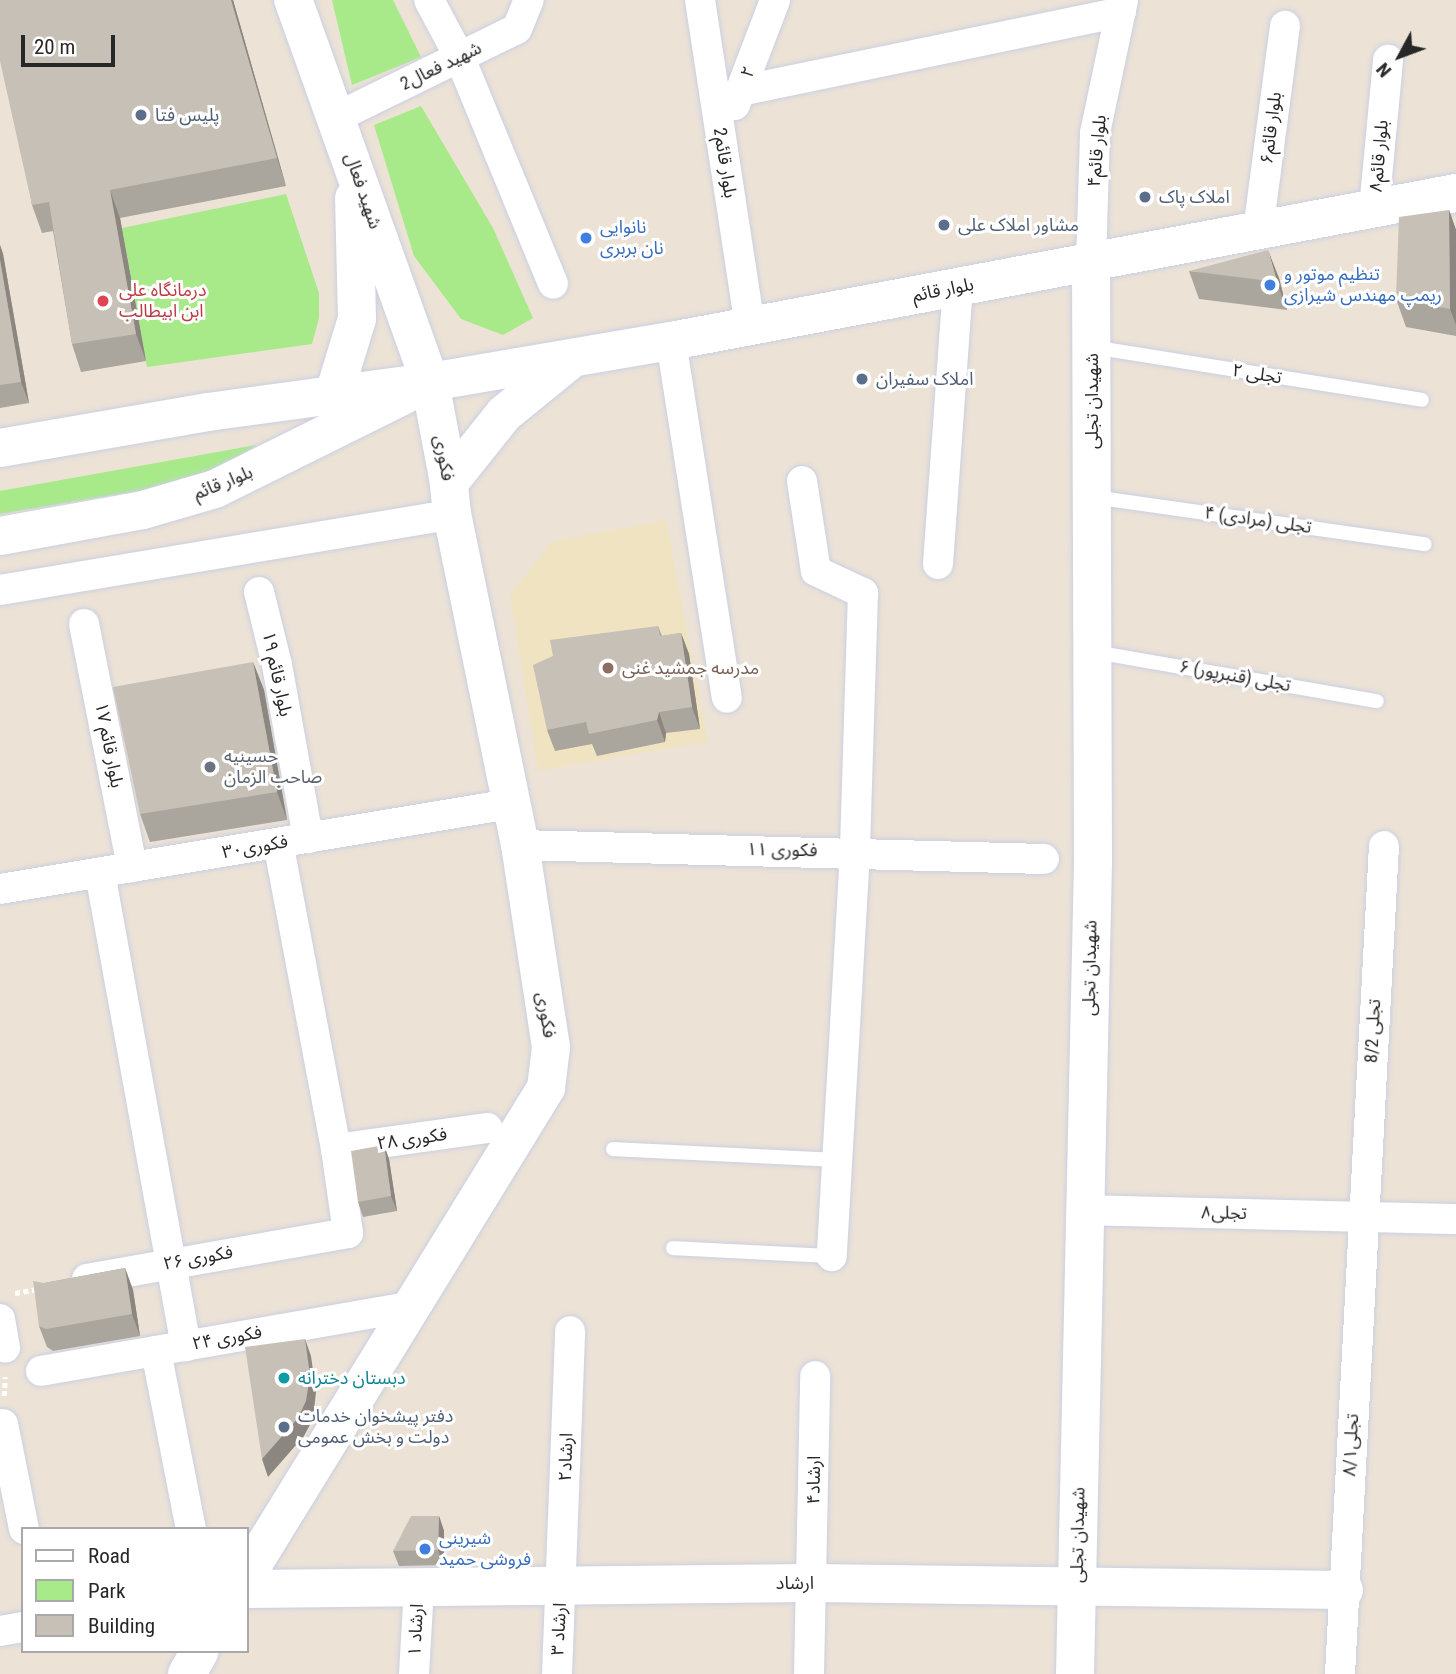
<!DOCTYPE html>
<html>
<head>
<meta charset="utf-8">
<style>
	body { margin:0 }
	#map { position:relative; width:1456px; height:1674px; overflow:hidden; background:#ece3d6; font-family:"Roboto Condensed","Noto Sans Arabic",sans-serif }
	div>[style] { position:absolute }
	.education>* { inset:0; background:#f0e3c2 }
	.green>* { inset:0; background:#a8ea8a }
	.path>* { height:4.5px; margin-top:-2.25px; transform-origin:0; background:repeating-linear-gradient(90deg,#fff 0 5px,transparent 0 8.5px) }
	.roads { filter:drop-shadow(0 0 2px #cbcfe2) drop-shadow(0 0 2px #cbcfe2) }
	.lane>* { height:14px; margin:-7px; padding:0 7px; transform-origin:7px; border-radius:7px; background:#fff }
	.street>* { height:30px; margin:-15px; padding:0 15px; transform-origin:15px; border-radius:15px; background:#fff }
	.secondary>* { height:38px; margin:-19px; padding:0 19px; transform-origin:19px; border-radius:19px; background:#fff }
	.wall>* { inset:0; background:#aaa59d }
	.shaded-wall>* { inset:0; background:#8b867f }
	.building>* { inset:0; background:#c6c0b6 }
	.dots>* { width:19px; height:19px; translate:-50% -50%; box-sizing:border-box; border:4px solid #fff; border-radius:50% }
	span { translate:-50% -50%; white-space:nowrap; text-align:center; line-height:1.15; -webkit-text-stroke:6px #fff; paint-order:stroke }
	.street-label { font-size:18px; color:#272727 }
	.service-label { font-size:18px; color:#4e5e75 }
	.left { translate:0 -50%; text-align:left }
	.shop-label { font-size:18px; color:#366cbe }
	.health-label { font-size:18px; color:#be3a42 }
	.education-label { font-size:18px; color:#785e54 }
	.worship-label { font-size:18px; color:#5b616d }
	.culture-label { font-size:18px; color:#0d838f }
	.legend { position:absolute; left:21px; top:1527px; width:228px; height:126px; box-sizing:border-box; background:#fff; border:2px solid #a9a9a9; margin:0; padding:9px 12px; list-style:none; font-size:21px; color:#272727 }
	.legend li { display:flex; align-items:center; gap:14px; height:35px }
	.legend b { width:35px; border:2px solid #a9a9a9 }
	.north { position:absolute; left:1365px; top:21px; width:70px; height:70px; -webkit-text-stroke:5px #fff; paint-order:stroke; rotate:229deg; font-size:19px; font-weight:700; line-height:28px; text-align:center; color:#272727 }
	.north::after { content:''; display:block; margin:auto; width:24px; height:32px; background:#272727; clip-path:polygon(50% 0,100% 100%,50% 72%,0 100%) }
	.scale { position:absolute; left:21px; top:35px; width:94px; height:32px; box-sizing:border-box; border:4px solid #272727; border-top:0; padding-left:9px; font-size:21px; line-height:24px; white-space:nowrap; color:#272727; -webkit-text-stroke:5px #fff; paint-order:stroke }
</style>
</head>
<body>
<div id="map">
	<div class="education">
		<div style="clip-path:polygon(666px 520px,708px 742px,538px 771px,510px 594px,553px 541px)"></div>
	</div>
	<div class="green">
		<div style="clip-path:polygon(332px 0,393px 0,421px 57px,352px 85px)"></div>
		<div style="clip-path:polygon(421px 106px,493px 228px,533px 318px,503px 335px,461px 319px,414px 256px,374px 125px)"></div>
		<div style="clip-path:polygon(286px 194px,319px 293px,319px 318px,312px 344px,147px 367px,122px 228px)"></div>
		<div style="clip-path:polygon(256px 445px,209px 479px,0 514px,0 491px)"></div>
	</div>
	<div class="path">
		<div style="left:15px;top:1293px;width:22px;rotate:-10deg"></div>
		<div style="left:4px;top:1396px;width:19px;rotate:-87deg"></div>
	</div>
	<div class="roads">
		<div class="lane">
			<div style="left:1092px;top:347px;width:334px;rotate:9.1deg"></div>
			<div style="left:1093px;top:497px;width:335px;rotate:8.1deg"></div>
			<div style="left:1095px;top:652px;width:286px;rotate:9.9deg"></div>
			<div style="left:613px;top:1149px;width:223px;rotate:2.8deg"></div>
			<div style="left:673px;top:1248px;width:159px;rotate:2.9deg"></div>
		</div>
		<div class="street">
			<div style="left:429px;top:0;width:66px;rotate:61.9deg"></div>
			<div style="left:460px;top:58px;width:244px;rotate:67.6deg"></div>
			<div style="left:700px;top:0;width:330px;rotate:81.3deg"></div>
			<div style="left:740px;top:91px;width:389px;rotate:-11.7deg"></div>
			<div style="left:735px;top:105px;width:112px;rotate:-69.1deg"></div>
			<div style="left:337px;top:117px;width:200px;rotate:-26.1deg"></div>
			<div style="left:517px;top:29px;width:31px;rotate:-68deg"></div>
			<div style="left:1374px;top:209px;width:150px;rotate:-84.6deg"></div>
			<div style="left:1258px;top:231px;width:207px;rotate:-82.5deg"></div>
			<div style="left:1091px;top:262px;width:129px;rotate:-88.2deg"></div>
			<div style="left:1095px;top:133px;width:136px;rotate:-78.1deg"></div>
			<div style="left:671px;top:341px;width:361px;rotate:81.1deg"></div>
			<div style="left:802px;top:481px;width:91px;rotate:81.2deg"></div>
			<div style="left:816px;top:571px;width:52px;rotate:25.1deg"></div>
			<div style="left:863px;top:593px;width:259px;rotate:91.8deg"></div>
			<div style="left:855px;top:852px;width:405px;rotate:93.3deg"></div>
			<div style="left:938px;top:564px;width:278px;rotate:-85.9deg"></div>
			<div style="left:0;top:590px;width:458px;rotate:-9.5deg"></div>
			<div style="left:259px;top:592px;width:75px;rotate:76.1deg"></div>
			<div style="left:277px;top:665px;width:176px;rotate:79.8deg"></div>
			<div style="left:84px;top:624px;width:248px;rotate:78.8deg"></div>
			<div style="left:520px;top:845px;width:524px;rotate:1.53deg"></div>
			<div style="left:100px;top:873px;width:481px;rotate:79.7deg"></div>
			<div style="left:0;top:889px;width:517px;rotate:-9.46deg"></div>
			<div style="left:336px;top:1149px;width:153px;rotate:-7.9deg"></div>
			<div style="left:1085px;top:1210px;width:371px;rotate:1.4deg"></div>
			<div style="left:87px;top:1279px;width:265px;rotate:-10deg"></div>
			<div style="left:348px;top:1233px;width:85px;rotate:-98.1deg"></div>
			<div style="left:336px;top:1149px;width:311px;rotate:-100.7deg"></div>
			<div style="left:0;top:1319px;width:29px;rotate:80deg"></div>
			<div style="left:156px;top:1351px;width:181px;rotate:78.9deg"></div>
			<div style="left:41px;top:1371px;width:378px;rotate:-9.9deg"></div>
			<div style="left:3px;top:1424px;width:107px;rotate:78.7deg"></div>
			<div style="left:0;top:1631px;width:23px;rotate:-10deg"></div>
			<div style="left:414px;top:1674px;width:88px;rotate:-86.7deg"></div>
			<div style="left:557px;top:1674px;width:343px;rotate:-87.8deg"></div>
			<div style="left:809px;top:1674px;width:298px;rotate:-88.8deg"></div>
			<div style="left:1340px;top:1674px;width:829px;rotate:-86.96deg"></div>
		</div>
		<div class="secondary">
			<div style="left:334px;top:394px;width:78px;rotate:-73deg"></div>
			<div style="left:357px;top:319px;width:121px;rotate:-91.4deg"></div>
			<div style="left:0;top:448px;width:211px;rotate:-9.8deg"></div>
			<div style="left:208px;top:412px;width:224px;rotate:-7.7deg"></div>
			<div style="left:430px;top:382px;width:244px;rotate:-9.7deg"></div>
			<div style="left:671px;top:341px;width:799px;rotate:-10.68deg"></div>
			<div style="left:449px;top:483px;width:88px;rotate:-51.4deg"></div>
			<div style="left:504px;top:414px;width:89px;rotate:-39.1deg"></div>
			<div style="left:0;top:536px;width:145px;rotate:-10.3deg"></div>
			<div style="left:143px;top:510px;width:75px;rotate:-16.3deg"></div>
			<div style="left:215px;top:489px;width:213px;rotate:-26.4deg"></div>
			<div style="left:247px;top:1574px;width:571px;rotate:-58.4deg"></div>
			<div style="left:546px;top:1088px;width:41px;rotate:-83deg"></div>
			<div style="left:551px;top:1047px;width:204px;rotate:-98.7deg"></div>
			<div style="left:520px;top:845px;width:338px;rotate:-101.6deg"></div>
			<div style="left:452px;top:514px;width:31px;rotate:-96deg"></div>
			<div style="left:449px;top:483px;width:103px;rotate:-100.7deg"></div>
			<div style="left:430px;top:382px;width:406px;rotate:-109.7deg"></div>
			<div style="left:247px;top:1589px;width:566px;rotate:-0.61deg"></div>
			<div style="left:813px;top:1583px;width:531px;rotate:0.76deg"></div>
			<div style="left:187px;top:1674px;width:26px;rotate:-61deg"></div>
			<div style="left:1075px;top:1674px;width:813px;rotate:-88.73deg"></div>
			<div style="left:1093px;top:861px;width:599px;rotate:-90.19deg"></div>
		</div>
	</div>
	<div class="wall">
		<div style="clip-path:polygon(0 0,233px 0,286px 186px,120px 218px,146px 361px,81px 372px,72px 344px,53px 231px,42px 233px,32px 205px)"></div>
		<div style="clip-path:polygon(1449px 210px,1456px 230px,1456px 336px,1406px 327px,1396px 299px)"></div>
		<div style="clip-path:polygon(0 245px,3px 254px,29px 403px,0 408px)"></div>
		<div style="clip-path:polygon(1189px 271px,1279px 278px,1287px 310px,1199px 299px)"></div>
		<div style="clip-path:polygon(658px 626px,662px 636px,681px 633px,689px 654px,700px 729px,666px 733px,665px 742px,597px 756px,592px 744px,555px 751px,547px 730px)"></div>
		<div style="clip-path:polygon(253px 662px,264px 690px,287px 820px,150px 842px,140px 814px)"></div>
		<div style="clip-path:polygon(384px 1145px,389px 1159px,397px 1211px,363px 1217px,358px 1202px)"></div>
		<div style="clip-path:polygon(125px 1268px,133px 1290px,140px 1336px,53px 1351px,47px 1347px,39px 1326px,44px 1283px)"></div>
		<div style="clip-path:polygon(439px 1516px,444px 1531px,444px 1565px,399px 1566px,393px 1551px)"></div>
	</div>
	<div class="shaded-wall">
		<div style="clip-path:polygon(231px 0,233px 0,286px 186px,277px 158px)"></div>
		<div style="clip-path:polygon(110px 190px,120px 218px,146px 361px,136px 334px)"></div>
		<div style="clip-path:polygon(1449px 210px,1456px 230px,1456px 325px,1450px 309px)"></div>
		<div style="clip-path:polygon(0 245px,3px 254px,29px 403px,21px 382px,0 260px)"></div>
		<div style="clip-path:polygon(1268px 250px,1279px 278px,1287px 310px,1277px 282px)"></div>
		<div style="clip-path:polygon(681px 633px,689px 654px,700px 729px,692px 707px)"></div>
		<div style="clip-path:polygon(253px 662px,264px 690px,287px 820px,277px 792px)"></div>
		<div style="clip-path:polygon(659px 712px,666px 733px,665px 742px,657px 720px)"></div>
		<div style="clip-path:polygon(384px 1145px,389px 1159px,397px 1211px,391px 1196px)"></div>
		<div style="clip-path:polygon(125px 1268px,133px 1290px,140px 1336px,132px 1314px)"></div>
		<div style="clip-path:polygon(305px 1339px,311px 1356px,316px 1392px,313px 1419px,304px 1436px,268px 1477px,262px 1459px)"></div>
		<div style="clip-path:polygon(439px 1516px,444px 1531px,444px 1565px,438px 1550px)"></div>
	</div>
	<div class="building">
		<div style="clip-path:polygon(0 0,231px 0,277px 158px,110px 190px,136px 334px,72px 344px,49px 202px,32px 205px,0 61px)"></div>
		<div style="clip-path:polygon(1449px 210px,1450px 309px,1396px 299px,1399px 217px)"></div>
		<div style="clip-path:polygon(1268px 250px,1277px 282px,1189px 271px)"></div>
		<div style="clip-path:polygon(0 260px,21px 382px,0 385px)"></div>
		<div style="clip-path:polygon(658px 626px,660px 636px,681px 633px,692px 707px,659px 712px,657px 720px,589px 734px,586px 722px,547px 730px,533px 665px,553px 656px,550px 640px)"></div>
		<div style="clip-path:polygon(253px 662px,277px 792px,140px 814px,113px 687px)"></div>
		<div style="clip-path:polygon(384px 1145px,391px 1196px,358px 1202px,351px 1151px)"></div>
		<div style="clip-path:polygon(125px 1268px,132px 1314px,46px 1329px,39px 1326px,33px 1281px,44px 1283px)"></div>
		<div style="clip-path:polygon(305px 1339px,310px 1375px,306px 1401px,298px 1418px,262px 1459px,245px 1347px)"></div>
		<div style="clip-path:polygon(411px 1516px,439px 1516px,438px 1550px,393px 1551px)"></div>
	</div>
	<div class="dots">
		<div style="left:141px;top:115px;background:#5c6f8a"></div>
		<div style="left:1145px;top:197px;background:#5c6f8a"></div>
		<div style="left:944px;top:225px;background:#5c6f8a"></div>
		<div style="left:586px;top:238px;background:#3f7fe0"></div>
		<div style="left:1270px;top:285px;background:#3f7fe0"></div>
		<div style="left:103px;top:301px;background:#e0444e"></div>
		<div style="left:862px;top:379px;background:#5c6f8a"></div>
		<div style="left:608px;top:668px;background:#8d6e63"></div>
		<div style="left:210px;top:767px;background:#6b7280"></div>
		<div style="left:284px;top:1378px;background:#0f9aa8"></div>
		<div style="left:284px;top:1427px;background:#5c6f8a"></div>
		<div style="left:425px;top:1549px;background:#3f7fe0"></div>
	</div>
	<div class="street-label">
		<span style="left:441px;top:66px;rotate:-26deg">شهید فعال2</span>
		<span style="left:748px;top:72px;rotate:-67deg">۲</span>
		<span style="left:1271px;top:128px;rotate:-83deg">بلوار قائم۶</span>
		<span style="left:1097px;top:151px;rotate:-85deg">بلوار قائم۴</span>
		<span style="left:1379px;top:156px;rotate:-85deg">بلوار قائم۸</span>
		<span style="left:725px;top:163px;rotate:81deg">2بلوار قائم</span>
		<span style="left:363px;top:191px;rotate:71deg">شهید فعال</span>
		<span style="left:943px;top:290px;rotate:-11deg">بلوار قائم</span>
		<span style="left:1257px;top:374px;rotate:9deg">۲ تجلی</span>
		<span style="left:1092px;top:401px;rotate:-90deg">شهیدان تجلی</span>
		<span style="left:444px;top:458px;rotate:80deg">فکوری</span>
		<span style="left:223px;top:483px;rotate:-22deg">بلوار قائم</span>
		<span style="left:1258px;top:520px;rotate:8deg">۴ تجلی (مرادی)</span>
		<span style="left:277px;top:674px;rotate:78deg">بلوار قائم ۱۹</span>
		<span style="left:1235px;top:676px;rotate:10deg">۶ تجلی (قنبرپور)</span>
		<span style="left:109px;top:745px;rotate:79deg">بلوار قائم ۱۷</span>
		<span style="left:255px;top:847px;rotate:-10deg">فکوری۳۰</span>
		<span style="left:782px;top:850px;rotate:1deg">فکوری ۱۱</span>
		<span style="left:1090px;top:968px;rotate:-89deg">شهیدان تجلی</span>
		<span style="left:546px;top:1015px;rotate:81deg">فکوری</span>
		<span style="left:1373px;top:1031px;rotate:-87deg">8/2 تجلی</span>
		<span style="left:412px;top:1139px;rotate:-8deg">فکوری ۲۸</span>
		<span style="left:1224px;top:1213px;rotate:1deg">تجلی۸</span>
		<span style="left:198px;top:1258px;rotate:-10deg">فکوری ۲۶</span>
		<span style="left:227px;top:1338px;rotate:-10deg">فکوری ۲۴</span>
		<span style="left:1351px;top:1445px;rotate:-87deg">تجلی۸/۱</span>
		<span style="left:566px;top:1457px;rotate:-88deg">۲ارشاد</span>
		<span style="left:814px;top:1480px;rotate:-89deg">۴ارشاد</span>
		<span style="left:1078px;top:1535px;rotate:-89deg">شهیدان تجلی</span>
		<span style="left:795px;top:1583px">ارشاد</span>
		<span style="left:559px;top:1629px;rotate:-87deg">۳ ارشاد</span>
		<span style="left:416px;top:1630px;rotate:-87deg">۱ ارشاد</span>
	</div>
	<div class="service-label">
		<span class="left" style="left:155px;top:115px">پلیس فتا</span>
		<span class="left" style="left:1159px;top:197px">املاک پاک</span>
		<span class="left" style="left:958px;top:225px">مشاور املاک علی</span>
		<span class="left" style="left:876px;top:379px">املاک سفیران</span>
		<span class="left" style="left:298px;top:1427px">دفتر پیشخوان خدمات<br>دولت و بخش عمومی</span>
	</div>
	<div class="shop-label">
		<span class="left" style="left:600px;top:238px">نانوایی<br>نان بربری</span>
		<span class="left" style="left:1284px;top:285px">تنظیم موتور و<br>ریمپ مهندس شیرازی</span>
		<span class="left" style="left:439px;top:1549px">شیرینی<br>فروشی حمید</span>
	</div>
	<div class="health-label">
		<span class="left" style="left:119px;top:301px">درمانگاه علی<br>ابن ابیطالب</span>
	</div>
	<div class="education-label">
		<span class="left" style="left:622px;top:668px">مدرسه جمشید غنی</span>
	</div>
	<div class="worship-label">
		<span class="left" style="left:224px;top:767px">حسینیه<br>صاحب الزمان</span>
	</div>
	<div class="culture-label">
		<span class="left" style="left:298px;top:1378px">دبستان دخترانه</span>
	</div>
	<ul class="legend">
	<li><b style="height:9px;background:#fff"></b>Road</li>
	<li><b style="height:19px;background:#a8ea8a"></b>Park</li>
	<li><b style="height:19px;background:#c6c0b6"></b>Building</li>
	</ul>
	<div class="north">N</div>
	<div class="scale">20 m</div>
</div>
</body>
</html>
